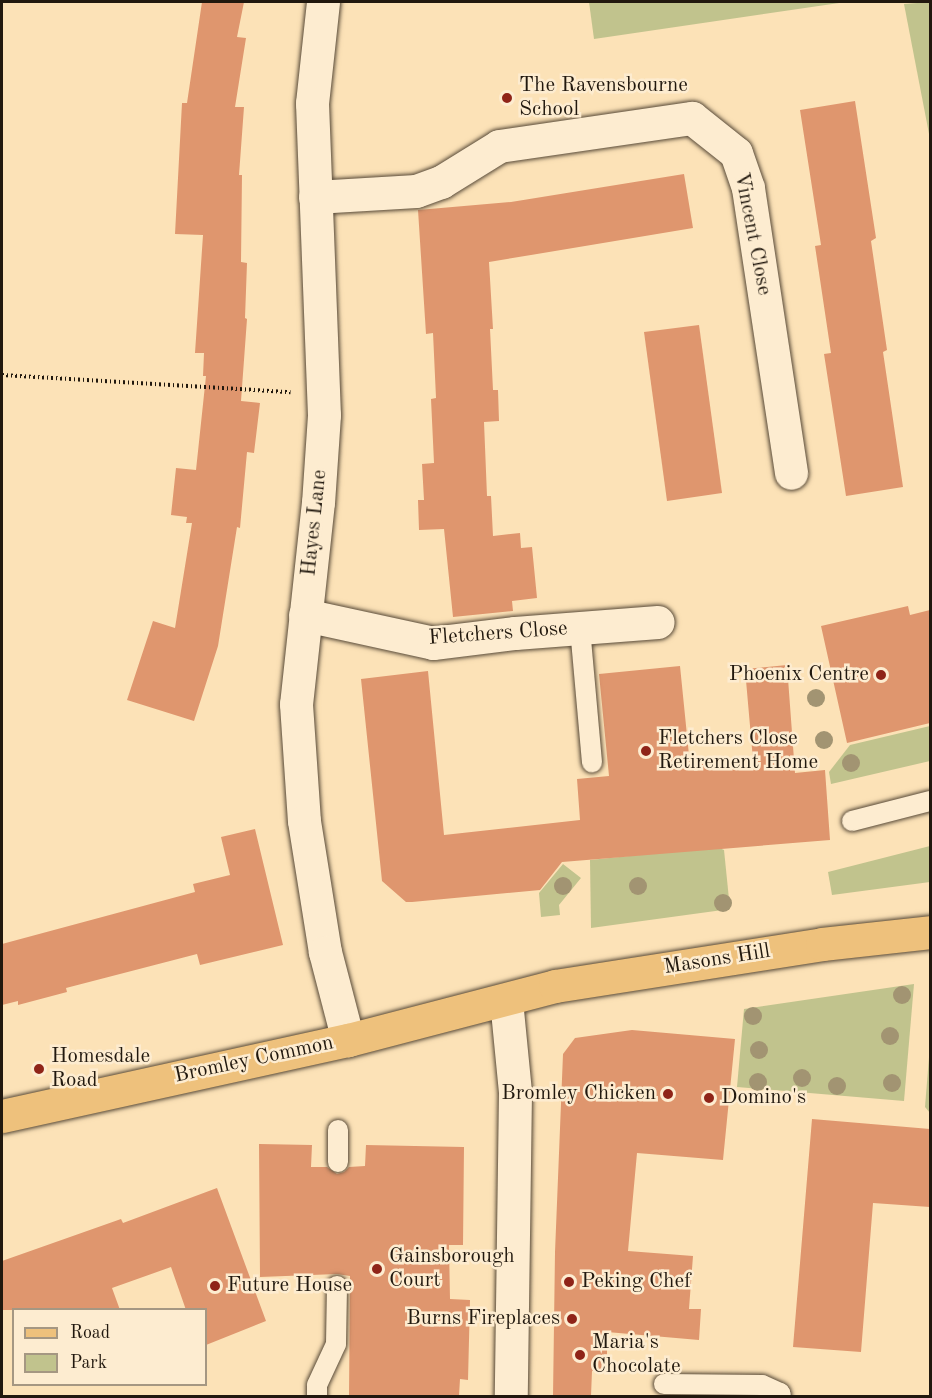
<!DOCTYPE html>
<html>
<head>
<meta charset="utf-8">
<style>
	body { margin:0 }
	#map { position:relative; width:932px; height:1398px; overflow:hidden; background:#fce2b7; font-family:"Old Standard TT",serif }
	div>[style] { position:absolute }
	.green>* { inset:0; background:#c1c38d }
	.building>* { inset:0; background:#df966e }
	.path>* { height:4px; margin-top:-2px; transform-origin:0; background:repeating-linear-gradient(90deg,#21180e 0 1.5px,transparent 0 4.5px) }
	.roads { filter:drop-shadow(0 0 2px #584a38) drop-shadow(0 0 2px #584a38) }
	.lane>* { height:20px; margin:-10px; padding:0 10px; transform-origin:10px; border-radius:10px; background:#fdecd0 }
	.street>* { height:33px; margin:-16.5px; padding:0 16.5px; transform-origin:16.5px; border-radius:16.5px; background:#fdecd0 }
	.secondary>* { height:33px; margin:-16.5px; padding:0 16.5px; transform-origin:16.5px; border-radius:16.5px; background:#fdecd0 }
	.primary>* { height:33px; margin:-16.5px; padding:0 16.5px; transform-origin:16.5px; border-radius:16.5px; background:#eec17c }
	.trees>* { width:18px; height:18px; margin:-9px; border-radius:50%; background:#a29472 }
	.dots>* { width:16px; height:16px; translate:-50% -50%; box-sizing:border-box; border:3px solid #fdecd0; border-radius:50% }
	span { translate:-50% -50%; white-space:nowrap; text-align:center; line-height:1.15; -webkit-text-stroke:5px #fdecd0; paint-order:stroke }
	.poi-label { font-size:21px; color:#21180e }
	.left { translate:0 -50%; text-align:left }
	.right { translate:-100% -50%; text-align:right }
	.street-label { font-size:21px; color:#21180e }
	.frame { position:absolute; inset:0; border:3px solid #21180e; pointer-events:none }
	.legend { position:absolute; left:12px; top:1308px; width:195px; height:78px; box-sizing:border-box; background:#fdecd0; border:2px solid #a59782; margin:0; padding:8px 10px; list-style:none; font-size:18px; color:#21180e }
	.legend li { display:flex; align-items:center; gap:12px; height:30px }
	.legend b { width:30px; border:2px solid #a59782 }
</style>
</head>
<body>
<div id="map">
	<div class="green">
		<div style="clip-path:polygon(589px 2px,846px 2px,594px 39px)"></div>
		<div style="clip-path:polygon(930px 2px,930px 139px,904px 4px)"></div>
		<div style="clip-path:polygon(930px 726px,930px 761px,831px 784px,829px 772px,850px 745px)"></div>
		<div style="clip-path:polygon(930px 846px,930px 882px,832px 895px,828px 872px)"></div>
		<div style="clip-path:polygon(717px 847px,724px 850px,730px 909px,591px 928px,590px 860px)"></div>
		<div style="clip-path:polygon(563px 864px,581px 878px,559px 905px,560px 915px,541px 917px,539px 893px)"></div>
		<div style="clip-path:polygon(914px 984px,904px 1101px,737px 1087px,744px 1009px)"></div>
		<div style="clip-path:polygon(930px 1045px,930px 1113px,925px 1107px)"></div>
	</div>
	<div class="building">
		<div style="clip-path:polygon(202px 2px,244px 2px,237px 37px,246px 38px,235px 107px,244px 107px,239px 175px,242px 175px,241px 262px,247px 263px,245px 318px,247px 319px,241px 401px,260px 403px,254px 453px,247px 452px,240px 528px,237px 527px,218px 646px,194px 721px,127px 700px,153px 621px,175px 628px,192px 523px,186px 523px,187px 517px,171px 515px,176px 468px,196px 470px,206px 376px,203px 376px,204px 353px,195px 353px,203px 235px,175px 234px,182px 103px,187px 103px)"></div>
		<div style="clip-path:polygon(855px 101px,876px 238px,871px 241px,887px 350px,883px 352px,903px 487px,846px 496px,824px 354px,831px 353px,815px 246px,821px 245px,800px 110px)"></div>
		<div style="clip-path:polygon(684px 174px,693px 228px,489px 262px,493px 329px,490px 329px,493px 390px,498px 390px,499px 421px,484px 422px,487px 496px,491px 496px,493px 536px,520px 533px,521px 548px,532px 547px,537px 598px,512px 601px,513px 611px,453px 617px,444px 529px,419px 530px,418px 500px,424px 500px,422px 464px,434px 463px,431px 399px,436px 398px,433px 333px,426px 334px,418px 210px,511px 202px)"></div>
		<div style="clip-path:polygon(699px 325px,722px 493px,667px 501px,644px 332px)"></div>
		<div style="clip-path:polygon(908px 606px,910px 615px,930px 610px,930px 723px,847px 743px,821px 626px)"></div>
		<div style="clip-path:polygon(787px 665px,795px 773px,825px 770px,830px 840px,562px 862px,540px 890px,412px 902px,406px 902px,382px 881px,361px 679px,428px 671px,444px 835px,580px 820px,577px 779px,609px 776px,599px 674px,680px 666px,690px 765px,753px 760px,745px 669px)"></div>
		<div style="clip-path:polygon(255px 829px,283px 945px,200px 965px,197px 954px,66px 988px,67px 992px,18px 1005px,18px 1001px,2px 1005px,2px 944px,195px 892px,193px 884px,230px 875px,221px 837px)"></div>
		<div style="clip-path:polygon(632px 1030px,735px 1039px,723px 1160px,637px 1153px,628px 1251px,693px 1256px,689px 1309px,701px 1309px,699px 1340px,607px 1332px,607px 1371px,592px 1371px,591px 1396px,553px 1396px,555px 1252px,563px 1054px,575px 1038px)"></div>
		<div style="clip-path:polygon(812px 1119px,930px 1129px,930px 1207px,873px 1203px,861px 1352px,793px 1347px)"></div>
		<div style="clip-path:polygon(259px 1144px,312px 1145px,311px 1167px,327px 1167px,337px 1174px,344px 1172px,349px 1167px,365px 1166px,366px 1145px,464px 1147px,463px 1245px,449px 1245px,450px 1299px,470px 1300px,468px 1380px,460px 1379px,459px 1396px,349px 1396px,350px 1276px,337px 1274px,260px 1277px)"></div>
		<div style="clip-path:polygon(217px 1188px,266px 1321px,206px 1345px,206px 1310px,186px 1310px,171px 1267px,112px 1288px,120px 1310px,2px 1310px,2px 1261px,121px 1219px,123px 1223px)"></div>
	</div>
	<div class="path">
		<div style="left:2px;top:375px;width:289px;rotate:3.4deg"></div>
	</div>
	<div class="roads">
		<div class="lane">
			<div style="left:580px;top:628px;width:135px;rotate:84.9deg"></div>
			<div style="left:852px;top:821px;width:81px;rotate:-14.4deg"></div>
			<div style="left:338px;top:1162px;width:32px;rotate:-90deg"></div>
			<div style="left:664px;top:1384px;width:98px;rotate:0.6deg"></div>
			<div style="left:762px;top:1385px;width:20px;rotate:24deg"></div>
			<div style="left:780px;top:1393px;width:3px;rotate:72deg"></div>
			<div style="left:317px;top:1396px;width:11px;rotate:-90deg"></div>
			<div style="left:317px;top:1385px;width:45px;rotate:-65.1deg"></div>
			<div style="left:336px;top:1344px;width:58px;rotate:-89deg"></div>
		</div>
		<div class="street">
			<div style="left:315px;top:197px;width:101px;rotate:-3.4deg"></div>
			<div style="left:416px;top:191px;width:27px;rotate:-20deg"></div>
			<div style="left:441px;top:182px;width:68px;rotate:-31.8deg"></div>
			<div style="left:499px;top:146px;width:195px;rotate:-8.3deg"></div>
			<div style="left:692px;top:118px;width:56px;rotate:38.5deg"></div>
			<div style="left:736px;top:153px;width:37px;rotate:71deg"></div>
			<div style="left:748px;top:188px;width:288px;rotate:81.4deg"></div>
			<div style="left:305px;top:615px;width:131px;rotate:12.3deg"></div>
			<div style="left:433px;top:643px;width:83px;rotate:-7deg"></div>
			<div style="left:515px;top:633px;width:143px;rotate:-4.4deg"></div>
		</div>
		<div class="secondary">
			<div style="left:323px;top:2px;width:102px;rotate:96.2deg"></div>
			<div style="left:312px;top:103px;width:312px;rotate:87.8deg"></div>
			<div style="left:324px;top:415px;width:87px;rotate:93.9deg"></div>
			<div style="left:318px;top:502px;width:203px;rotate:96.2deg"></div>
			<div style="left:296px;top:704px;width:117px;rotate:86.1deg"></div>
			<div style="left:304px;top:821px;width:133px;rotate:80.9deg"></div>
			<div style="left:325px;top:952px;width:91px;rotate:75.4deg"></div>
			<div style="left:506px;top:1000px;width:92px;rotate:84.4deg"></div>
			<div style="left:515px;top:1092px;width:304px;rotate:90.8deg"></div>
		</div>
		<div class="primary">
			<div style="left:2px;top:1116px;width:354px;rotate:-12.4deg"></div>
			<div style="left:348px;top:1040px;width:214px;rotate:-14.6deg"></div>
			<div style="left:555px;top:986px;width:270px;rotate:-8.9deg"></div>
			<div style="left:822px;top:944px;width:109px;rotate:-6.3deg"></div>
		</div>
	</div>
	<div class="trees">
		<div style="left:816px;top:698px"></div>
		<div style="left:824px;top:740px"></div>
		<div style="left:851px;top:763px"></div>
		<div style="left:563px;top:886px"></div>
		<div style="left:638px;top:886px"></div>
		<div style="left:723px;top:903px"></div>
		<div style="left:902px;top:995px"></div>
		<div style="left:753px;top:1016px"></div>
		<div style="left:890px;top:1036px"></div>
		<div style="left:759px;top:1050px"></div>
		<div style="left:802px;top:1078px"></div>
		<div style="left:758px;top:1082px"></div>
		<div style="left:892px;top:1083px"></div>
		<div style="left:837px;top:1086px"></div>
	</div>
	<div class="dots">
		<div style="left:507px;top:98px;background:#8f2418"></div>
		<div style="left:881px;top:675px;background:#8f2418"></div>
		<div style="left:646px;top:751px;background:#8f2418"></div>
		<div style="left:39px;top:1069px;background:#8f2418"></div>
		<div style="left:668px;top:1094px;background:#8f2418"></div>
		<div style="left:709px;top:1098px;background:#8f2418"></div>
		<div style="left:377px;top:1269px;background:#8f2418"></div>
		<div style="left:569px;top:1282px;background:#8f2418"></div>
		<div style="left:215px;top:1286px;background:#8f2418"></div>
		<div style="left:572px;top:1319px;background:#8f2418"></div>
		<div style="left:580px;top:1355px;background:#8f2418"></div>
	</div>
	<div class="poi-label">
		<span class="left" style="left:519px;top:98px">The Ravensbourne<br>School</span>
		<span class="right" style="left:869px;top:675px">Phoenix Centre</span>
		<span class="left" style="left:658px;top:751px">Fletchers Close<br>Retirement Home</span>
		<span class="left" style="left:51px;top:1069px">Homesdale<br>Road</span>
		<span class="right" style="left:656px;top:1094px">Bromley Chicken</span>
		<span class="left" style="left:721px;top:1098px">Domino's</span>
		<span class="left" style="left:389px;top:1269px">Gainsborough<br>Court</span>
		<span class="left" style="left:581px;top:1282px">Peking Chef</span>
		<span class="left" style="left:227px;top:1286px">Future House</span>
		<span class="right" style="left:560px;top:1319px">Burns Fireplaces</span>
		<span class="left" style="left:592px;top:1355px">Maria's<br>Chocolate</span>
	</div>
	<div class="street-label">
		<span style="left:752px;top:234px;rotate:79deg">Vincent Close</span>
		<span style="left:315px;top:523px;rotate:-84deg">Hayes Lane</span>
		<span style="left:498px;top:634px;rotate:-4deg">Fletchers Close</span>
		<span style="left:717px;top:960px;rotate:-9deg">Masons Hill</span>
		<span style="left:254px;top:1060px;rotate:-12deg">Bromley Common</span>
	</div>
	<div class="frame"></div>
	<ul class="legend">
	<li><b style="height:8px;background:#eec17c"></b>Road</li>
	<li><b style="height:16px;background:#c1c38d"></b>Park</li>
	</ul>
</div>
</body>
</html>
